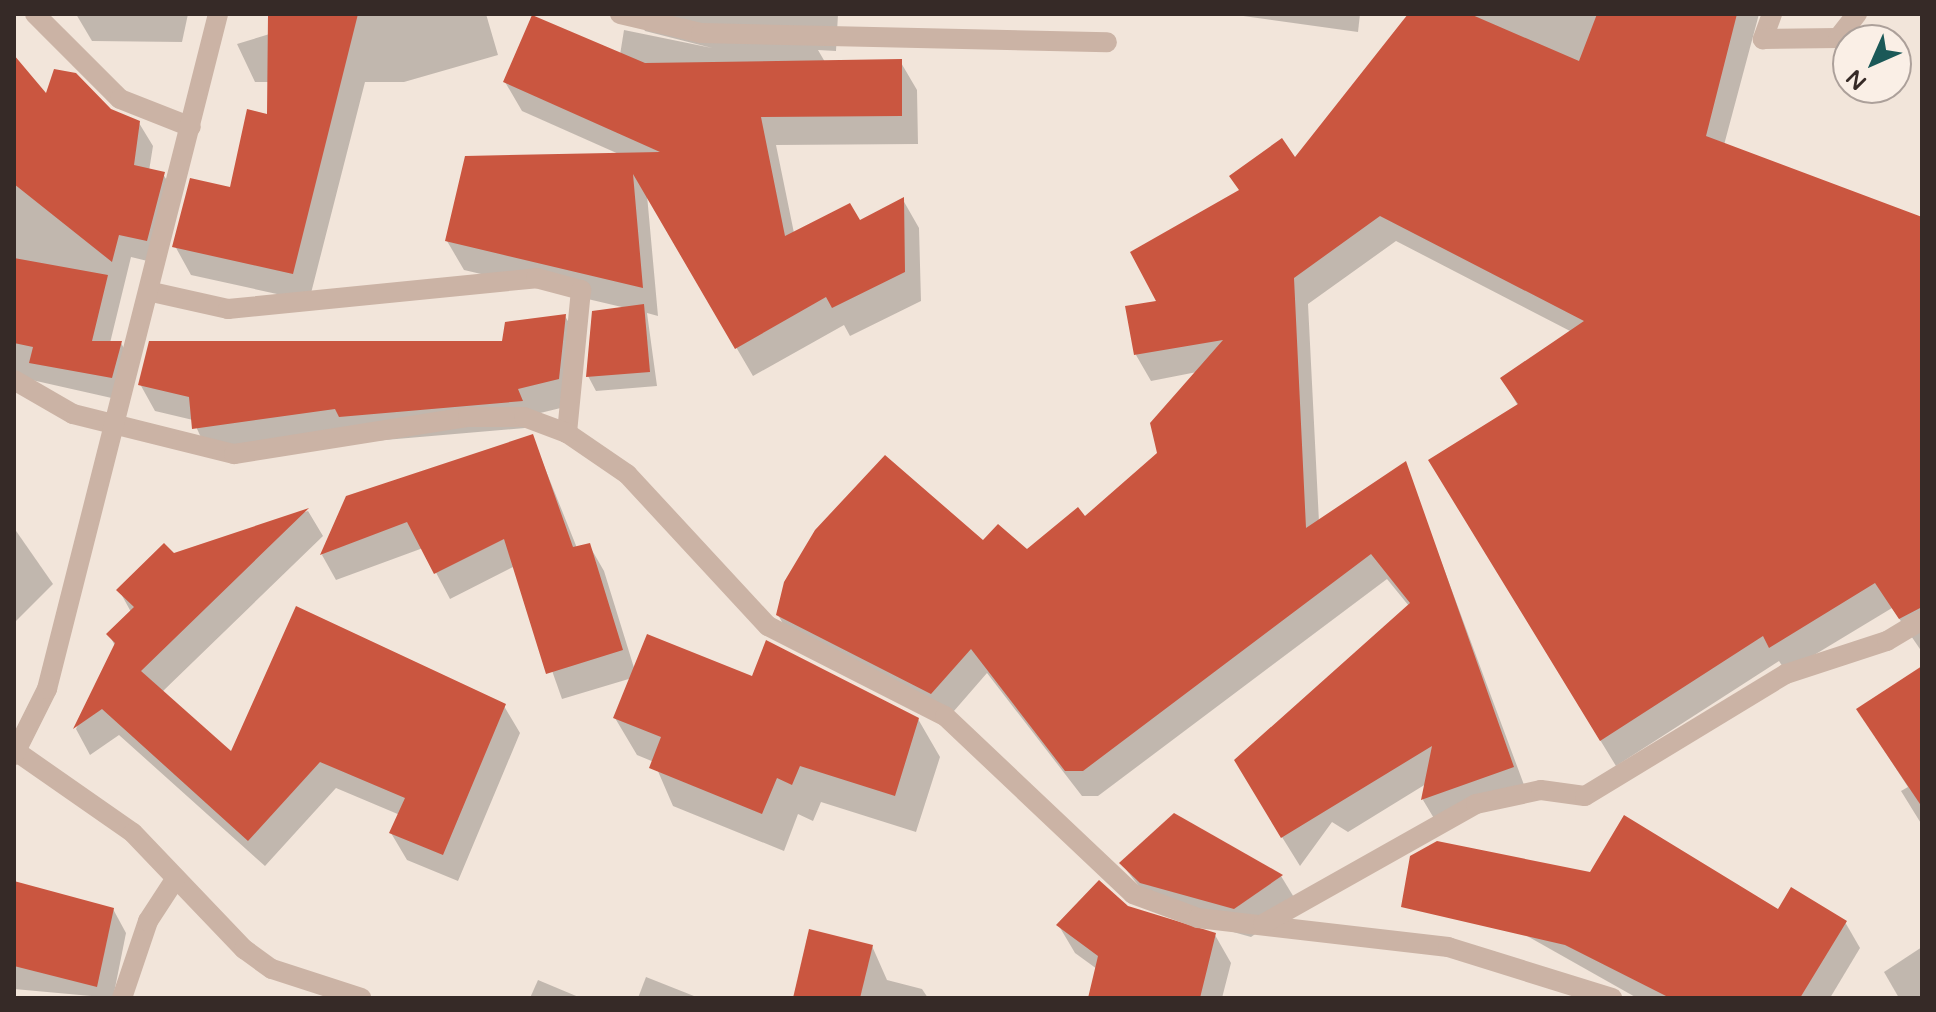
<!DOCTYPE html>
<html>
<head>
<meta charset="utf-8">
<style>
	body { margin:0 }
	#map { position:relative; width:1936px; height:1012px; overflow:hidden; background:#f2e5da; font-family:"Varela Round",sans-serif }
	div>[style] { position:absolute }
	.shadow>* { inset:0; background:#0003 }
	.building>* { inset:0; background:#ca5640 }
	.minor>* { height:20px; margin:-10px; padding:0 10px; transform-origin:10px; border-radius:10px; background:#cbb3a5 }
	span { translate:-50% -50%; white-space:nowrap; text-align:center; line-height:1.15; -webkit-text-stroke:7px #faefe6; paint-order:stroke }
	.frame { position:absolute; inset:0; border:16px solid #362a27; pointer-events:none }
	.north { position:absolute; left:1832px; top:24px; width:80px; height:80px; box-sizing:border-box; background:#faefe6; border:2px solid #aca09a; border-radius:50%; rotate:225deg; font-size:22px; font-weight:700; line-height:32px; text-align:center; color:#362a27 }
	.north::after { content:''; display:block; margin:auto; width:28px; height:36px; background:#1b5958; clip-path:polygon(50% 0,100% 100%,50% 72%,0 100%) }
</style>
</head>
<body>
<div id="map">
	<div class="shadow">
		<div style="clip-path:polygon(76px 14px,188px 14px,182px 42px,92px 41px)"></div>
		<div style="clip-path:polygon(335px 14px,486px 14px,498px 55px,404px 82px,365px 82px,309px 301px,191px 275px,175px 246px,232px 189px,269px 116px,269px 82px,255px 82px,237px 44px)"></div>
		<div style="clip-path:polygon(636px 14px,838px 14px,836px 51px,818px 50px,825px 62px,900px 61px,917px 90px,918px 144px,776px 145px,794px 233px,860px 222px,903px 200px,919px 228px,921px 301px,850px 336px,844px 325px,753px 376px,647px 195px,658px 316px,647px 313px,657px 386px,596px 391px,588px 376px,626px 308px,464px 270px,447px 241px,621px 155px,522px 111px,505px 82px,620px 55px,624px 30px,712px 48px,645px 31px)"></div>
		<div style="clip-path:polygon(1229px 14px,1360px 14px,1358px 32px)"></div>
		<div style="clip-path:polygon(1410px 14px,1759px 14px,1724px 145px,1922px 219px,1922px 652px,1892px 608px,1786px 672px,1779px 661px,1616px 766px,1445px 486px,1518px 406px,1503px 379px,1572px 332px,1396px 241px,1308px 304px,1319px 522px,1405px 464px,1527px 793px,1438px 825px,1423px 800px,1426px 784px,1348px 832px,1332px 822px,1300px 866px,1251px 787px,1409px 606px,1387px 579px,1098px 796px,1082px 796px,987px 673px,947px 719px,793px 641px,778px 615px,983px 543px,1027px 552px,1085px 519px,1159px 453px,1197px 372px,1151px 381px,1136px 355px,1159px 302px,1295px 160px)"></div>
		<div style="clip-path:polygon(14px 62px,43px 107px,110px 110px,139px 123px,153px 146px,149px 171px,163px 174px,177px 197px,160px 264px,131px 257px,110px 343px,121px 343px,134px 366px,125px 401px,14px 376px)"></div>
		<div style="clip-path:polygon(565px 316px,580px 342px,573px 405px,532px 415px,536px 427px,209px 455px,193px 420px,155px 411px,140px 384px,504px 343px)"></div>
		<div style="clip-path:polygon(532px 436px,577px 548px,589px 545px,604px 571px,635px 671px,753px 679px,918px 719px,940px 757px,916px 832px,821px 802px,813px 821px,798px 814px,784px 851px,673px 806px,654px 762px,637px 755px,615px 718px,632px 678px,562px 699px,515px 566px,450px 599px,423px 548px,336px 580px,322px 555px,348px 497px)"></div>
		<div style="clip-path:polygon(308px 511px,323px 536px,162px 692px,232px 755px,504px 706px,520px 733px,458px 881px,407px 860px,391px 833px,400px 815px,336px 788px,265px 866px,119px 735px,90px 755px,76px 729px,115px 646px,109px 634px,131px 612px,119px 590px,173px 555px)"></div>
		<div style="clip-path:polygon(14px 528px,53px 584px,14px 623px)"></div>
		<div style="clip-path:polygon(1922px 668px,1922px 825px,1901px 791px,1908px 787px,1858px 710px)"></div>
		<div style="clip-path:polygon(1175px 816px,1281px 876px,1298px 904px,1251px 937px,1158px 911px,1121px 863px)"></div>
		<div style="clip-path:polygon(1430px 881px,1845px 922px,1860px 948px,1830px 998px,1637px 998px)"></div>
		<div style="clip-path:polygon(14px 883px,113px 909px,126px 933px,113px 998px,14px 989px)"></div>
		<div style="clip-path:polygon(1128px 908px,1215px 935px,1231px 963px,1222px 998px,1090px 998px,1097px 969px,1075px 953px,1059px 926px)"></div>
		<div style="clip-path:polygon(872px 946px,887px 980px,922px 989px,928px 998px,795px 998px)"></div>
		<div style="clip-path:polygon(1922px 947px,1922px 998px,1899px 998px,1884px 972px)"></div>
		<div style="clip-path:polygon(646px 977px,699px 998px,638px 998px)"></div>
		<div style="clip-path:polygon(538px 980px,581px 998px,530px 998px)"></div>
	</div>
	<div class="building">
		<div style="clip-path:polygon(268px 14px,358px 14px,293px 274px,172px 247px,190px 178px,230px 187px,247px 109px,267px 114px)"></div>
		<div style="clip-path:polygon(1408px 14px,1470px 14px,1579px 61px,1597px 14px,1737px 14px,1706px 136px,1922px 217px,1922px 607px,1899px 619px,1875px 583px,1769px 648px,1763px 636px,1600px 741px,1428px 460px,1518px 404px,1500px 378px,1584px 321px,1380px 216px,1294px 278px,1306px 528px,1406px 461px,1514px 767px,1421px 800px,1432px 746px,1281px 838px,1234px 760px,1410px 603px,1371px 554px,1083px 771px,1065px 771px,971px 649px,931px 694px,776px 615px,784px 582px,815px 530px,885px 455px,983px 540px,998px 524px,1027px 549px,1078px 507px,1085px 516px,1157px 453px,1150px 423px,1223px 340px,1134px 355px,1125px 306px,1156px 301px,1130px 252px,1239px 190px,1229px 176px,1282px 138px,1295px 157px)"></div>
		<div style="clip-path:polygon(532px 15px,645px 63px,902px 59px,902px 116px,761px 117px,785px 236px,850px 203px,860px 220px,904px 197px,905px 272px,832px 308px,826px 297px,735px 349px,633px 174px,643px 288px,445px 241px,465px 156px,660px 152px,503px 82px)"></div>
		<div style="clip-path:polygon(14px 55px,46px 93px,54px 69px,76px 73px,111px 109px,140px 121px,134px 165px,165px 172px,147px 241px,119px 235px,112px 262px,14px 184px)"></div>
		<div style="clip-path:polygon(14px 258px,108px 275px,92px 341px,122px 341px,112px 378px,29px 363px,33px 347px,14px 343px)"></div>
		<div style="clip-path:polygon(644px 304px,650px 372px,586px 377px,592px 311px)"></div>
		<div style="clip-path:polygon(566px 314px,559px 379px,518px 389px,523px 401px,339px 417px,335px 409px,192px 429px,189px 397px,138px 385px,149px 341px,502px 341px,505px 322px)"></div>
		<div style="clip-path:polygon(533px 434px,573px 547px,590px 543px,623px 650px,546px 674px,504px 539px,434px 574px,407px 522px,320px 555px,346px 496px)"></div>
		<div style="clip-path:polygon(309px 508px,141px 671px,231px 751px,296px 606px,506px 704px,443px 855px,389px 833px,405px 798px,320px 762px,248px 841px,102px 709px,73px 729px,115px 643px,106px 634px,134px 607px,116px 590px,164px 543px,174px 553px)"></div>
		<div style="clip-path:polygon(647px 634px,752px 676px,766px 640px,919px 718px,895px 796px,800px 766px,792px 785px,777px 778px,762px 814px,649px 768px,661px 737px,613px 718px)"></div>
		<div style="clip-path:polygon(1922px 666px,1922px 807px,1856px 709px)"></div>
		<div style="clip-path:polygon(1174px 813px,1218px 838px,1283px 875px,1234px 909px,1140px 883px,1119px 863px)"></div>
		<div style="clip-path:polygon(1624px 815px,1778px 909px,1791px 887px,1847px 921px,1800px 998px,1670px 998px,1565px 945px,1401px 907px,1410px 856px,1437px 841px,1590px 872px)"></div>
		<div style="clip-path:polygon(1099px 880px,1128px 906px,1216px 933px,1200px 998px,1088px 998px,1098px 956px,1056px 925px)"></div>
		<div style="clip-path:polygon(14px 881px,114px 908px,97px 987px,14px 966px)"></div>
		<div style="clip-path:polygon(809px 929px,873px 945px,860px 998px,793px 998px)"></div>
	</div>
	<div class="minor">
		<div style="left:35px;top:14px;width:120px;rotate:45deg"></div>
		<div style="left:120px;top:99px;width:76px;rotate:21.5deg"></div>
		<div style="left:620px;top:14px;width:83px;rotate:13.2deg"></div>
		<div style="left:701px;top:33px;width:406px;rotate:1.3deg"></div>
		<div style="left:1772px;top:14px;width:27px;rotate:110deg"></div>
		<div style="left:1763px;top:39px;width:75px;rotate:-0.8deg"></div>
		<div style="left:1838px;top:38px;width:31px;rotate:-52deg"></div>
		<div style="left:152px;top:292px;width:78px;rotate:12.6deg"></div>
		<div style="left:228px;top:309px;width:310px;rotate:-5.7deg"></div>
		<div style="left:536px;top:278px;width:47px;rotate:14.9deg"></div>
		<div style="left:581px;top:290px;width:144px;rotate:95.6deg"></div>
		<div style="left:567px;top:433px;width:73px;rotate:34.3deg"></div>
		<div style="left:627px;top:474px;width:207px;rotate:47.2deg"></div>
		<div style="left:768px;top:626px;width:199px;rotate:27deg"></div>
		<div style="left:945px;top:716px;width:259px;rotate:43.4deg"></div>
		<div style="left:1133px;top:894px;width:69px;rotate:20.3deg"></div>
		<div style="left:1198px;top:918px;width:252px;rotate:6.6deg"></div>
		<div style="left:1448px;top:947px;width:172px;rotate:17.3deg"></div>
		<div style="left:14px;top:380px;width:68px;rotate:30deg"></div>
		<div style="left:73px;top:414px;width:166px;rotate:14deg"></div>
		<div style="left:234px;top:454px;width:237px;rotate:-9deg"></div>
		<div style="left:468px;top:417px;width:56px"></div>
		<div style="left:524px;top:417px;width:46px;rotate:20.4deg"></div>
		<div style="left:17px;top:752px;width:141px;rotate:34.9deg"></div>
		<div style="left:133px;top:833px;width:161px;rotate:46.3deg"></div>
		<div style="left:244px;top:949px;width:34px;rotate:36deg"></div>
		<div style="left:272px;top:969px;width:94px;rotate:18deg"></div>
		<div style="left:14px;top:755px;width:74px;rotate:-63.4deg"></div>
		<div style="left:47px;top:689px;width:696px;rotate:-75.78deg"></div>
		<div style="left:1263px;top:924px;width:244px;rotate:-29.4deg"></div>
		<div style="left:1476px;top:804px;width:66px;rotate:-12.2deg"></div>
		<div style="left:1541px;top:790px;width:44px;rotate:7.8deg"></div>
		<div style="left:1585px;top:796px;width:235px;rotate:-31.3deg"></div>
		<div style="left:1786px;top:674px;width:106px;rotate:-18.1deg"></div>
		<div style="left:1887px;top:641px;width:41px;rotate:-31deg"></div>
		<div style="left:122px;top:998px;width:81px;rotate:-71.3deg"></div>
		<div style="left:148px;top:921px;width:51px;rotate:-56.9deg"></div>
	</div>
	<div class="frame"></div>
	<div class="north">N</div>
</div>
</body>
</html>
